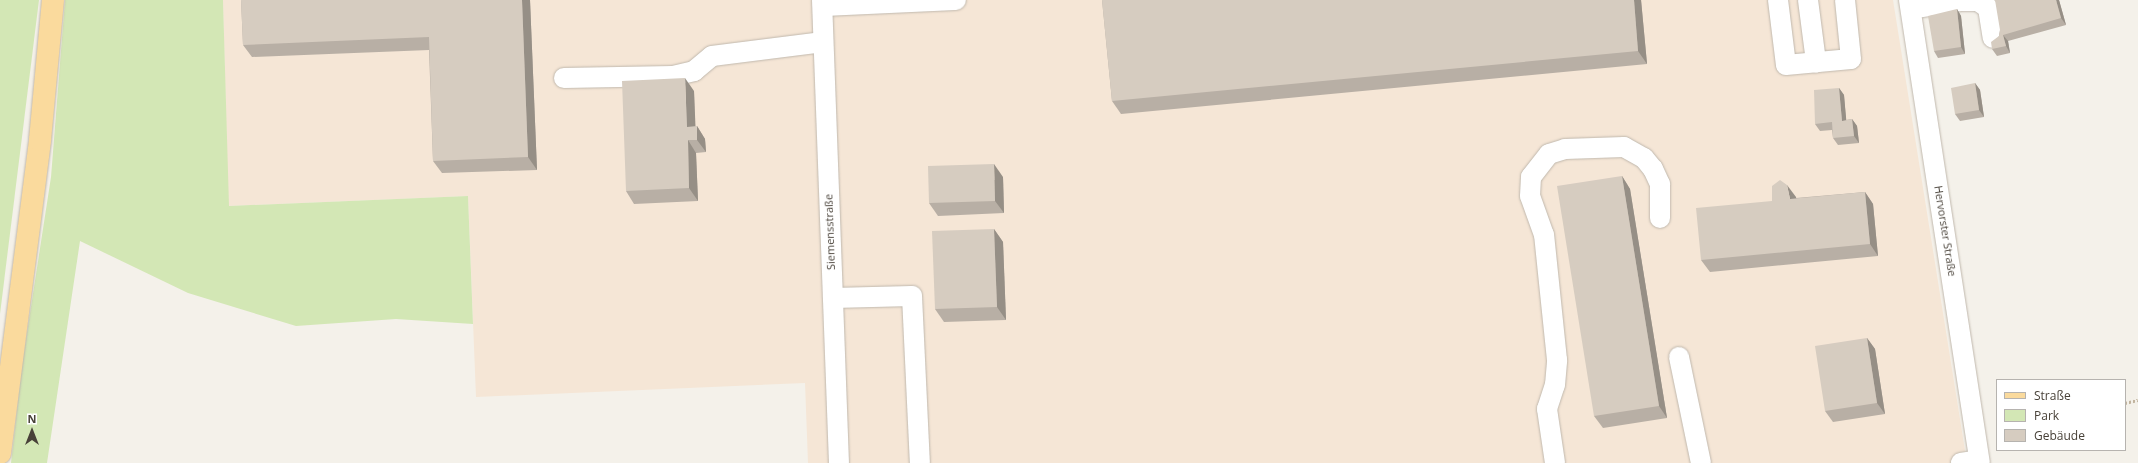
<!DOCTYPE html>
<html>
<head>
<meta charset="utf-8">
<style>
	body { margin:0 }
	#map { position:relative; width:2138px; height:463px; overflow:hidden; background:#f4f1ea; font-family:"Open Sans",sans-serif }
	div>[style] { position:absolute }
	.commercial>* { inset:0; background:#f5e6d6 }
	.green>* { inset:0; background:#d3e7b5 }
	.path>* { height:2.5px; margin-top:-1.25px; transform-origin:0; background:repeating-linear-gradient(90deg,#c1b39e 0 2px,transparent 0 4px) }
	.roads { filter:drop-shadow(0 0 1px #c0b8ad) drop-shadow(0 0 1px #c0b8ad) }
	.minor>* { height:20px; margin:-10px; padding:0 10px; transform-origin:10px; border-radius:10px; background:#fff }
	.major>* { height:22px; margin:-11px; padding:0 11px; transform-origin:11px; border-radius:11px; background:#fada9d }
	.wall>* { inset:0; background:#b8afa5 }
	.shaded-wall>* { inset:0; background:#968f86 }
	.building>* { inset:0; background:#d6ccc0 }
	span { translate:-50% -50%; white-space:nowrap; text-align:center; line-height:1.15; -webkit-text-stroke:3.5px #fff; paint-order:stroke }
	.street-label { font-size:11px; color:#484138 }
	.legend { position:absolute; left:1996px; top:379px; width:130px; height:72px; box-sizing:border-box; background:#fff; border:1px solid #b6b3af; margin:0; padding:5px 7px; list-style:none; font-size:12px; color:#484138 }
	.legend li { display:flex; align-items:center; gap:8px; height:20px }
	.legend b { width:20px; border:1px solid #b6b3af }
	.north { position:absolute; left:12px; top:411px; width:40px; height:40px; -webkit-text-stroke:3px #fff; paint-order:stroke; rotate:0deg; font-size:11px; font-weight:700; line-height:16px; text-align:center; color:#484138 }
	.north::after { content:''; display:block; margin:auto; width:14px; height:18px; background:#484138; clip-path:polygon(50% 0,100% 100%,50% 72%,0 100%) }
</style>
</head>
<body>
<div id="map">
	<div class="commercial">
		<div style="clip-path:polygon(223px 0,1893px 0,1967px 463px,808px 463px,805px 383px,476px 397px,468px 196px,228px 206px)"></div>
	</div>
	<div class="green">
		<div style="clip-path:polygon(0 0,39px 0,0 314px)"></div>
		<div style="clip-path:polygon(65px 0,223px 0,229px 206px,468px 196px,473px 324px,396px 319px,296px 326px,188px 293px,80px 241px,47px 463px,11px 463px,22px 365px,51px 177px)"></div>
	</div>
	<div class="path">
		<div style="left:2125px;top:403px;width:13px;rotate:-13deg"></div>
	</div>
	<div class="roads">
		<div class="minor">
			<div style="left:822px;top:0;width:463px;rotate:87.9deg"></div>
			<div style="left:1778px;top:0;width:65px;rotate:83deg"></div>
			<div style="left:1786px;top:65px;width:65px;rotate:-5.3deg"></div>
			<div style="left:1851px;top:59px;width:59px;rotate:-95.8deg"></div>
			<div style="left:1808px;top:0;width:63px;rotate:82.6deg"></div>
			<div style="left:1909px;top:0;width:468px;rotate:81.3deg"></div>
			<div style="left:823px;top:6px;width:133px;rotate:-2.6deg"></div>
			<div style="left:1911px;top:9px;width:51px;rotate:-9.1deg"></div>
			<div style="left:1961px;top:1px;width:17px"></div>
			<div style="left:1978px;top:1px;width:12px;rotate:35deg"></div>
			<div style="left:1988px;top:8px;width:30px;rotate:81deg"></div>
			<div style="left:564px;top:78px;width:109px;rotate:-1.1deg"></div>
			<div style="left:673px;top:76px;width:22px;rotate:-13deg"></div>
			<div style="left:694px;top:71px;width:23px;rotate:-40deg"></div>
			<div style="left:712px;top:56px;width:112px;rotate:-7.2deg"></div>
			<div style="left:833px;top:298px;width:79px;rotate:-1.5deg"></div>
			<div style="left:912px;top:296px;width:167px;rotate:87.3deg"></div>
			<div style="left:1679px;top:357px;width:108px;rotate:78.3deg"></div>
			<div style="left:1555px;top:463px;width:55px;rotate:-98.4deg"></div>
			<div style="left:1547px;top:409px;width:25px;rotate:-72deg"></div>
			<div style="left:1555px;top:385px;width:25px;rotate:-85deg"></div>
			<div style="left:1557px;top:360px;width:126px;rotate:-95.9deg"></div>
			<div style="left:1544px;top:235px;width:41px;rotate:-109.7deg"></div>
			<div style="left:1530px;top:196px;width:19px;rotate:-87deg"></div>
			<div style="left:1531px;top:177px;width:29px;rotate:-52deg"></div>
			<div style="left:1549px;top:154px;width:17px;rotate:-17deg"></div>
			<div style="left:1565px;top:149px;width:59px;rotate:-1.9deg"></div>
			<div style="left:1624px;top:147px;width:23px;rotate:29deg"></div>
			<div style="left:1644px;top:158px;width:14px;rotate:51deg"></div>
			<div style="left:1653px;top:169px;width:17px;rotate:65deg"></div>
			<div style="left:1660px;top:184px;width:34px;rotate:90deg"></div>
			<div style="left:1961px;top:463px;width:18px;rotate:-9deg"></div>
		</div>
		<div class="major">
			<div style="left:0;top:453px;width:316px;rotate:-82.7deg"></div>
			<div style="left:40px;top:140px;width:141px;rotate:-84.7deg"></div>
		</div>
	</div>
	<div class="wall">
		<div style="clip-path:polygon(241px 0,530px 0,537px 170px,442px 173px,433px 161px,429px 50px,252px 57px,243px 45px)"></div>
		<div style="clip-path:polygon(1102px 0,1641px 0,1647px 64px,1121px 114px,1112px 101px)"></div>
		<div style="clip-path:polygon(2059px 0,2066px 25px,2008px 41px,2010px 53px,1997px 56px,1992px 49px,1999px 36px,2000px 30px)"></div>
		<div style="clip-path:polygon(1957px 9px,1961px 16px,1965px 54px,1938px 58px,1934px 51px)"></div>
		<div style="clip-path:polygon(1975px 83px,1980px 90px,1984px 117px,1960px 121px,1955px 114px)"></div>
		<div style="clip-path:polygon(1839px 88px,1844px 95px,1846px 120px,1852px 119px,1857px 126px,1859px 143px,1838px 145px,1833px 138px,1832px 130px,1820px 131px,1815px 124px)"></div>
		<div style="clip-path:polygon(694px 91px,695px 126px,697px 126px,705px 139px,706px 152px,696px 153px,698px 201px,634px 204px,626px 191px)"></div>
		<div style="clip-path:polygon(1622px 176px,1630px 189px,1667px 418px,1603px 428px,1594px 416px)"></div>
		<div style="clip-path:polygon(1003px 177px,1004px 213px,938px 216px,929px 203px)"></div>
		<div style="clip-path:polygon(1865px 192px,1873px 204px,1878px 256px,1710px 272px,1701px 260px,1796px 197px,1796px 198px)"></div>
		<div style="clip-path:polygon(994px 229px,1003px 242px,1006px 320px,944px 322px,935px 309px)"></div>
		<div style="clip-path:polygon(1867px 338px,1875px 349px,1885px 414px,1833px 422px,1825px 411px)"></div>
	</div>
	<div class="shaded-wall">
		<div style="clip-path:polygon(522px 0,530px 0,537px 170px,528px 157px)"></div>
		<div style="clip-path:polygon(1634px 0,1641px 0,1647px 64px,1638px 51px)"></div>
		<div style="clip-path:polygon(2056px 0,2059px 0,2066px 25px,2061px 18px)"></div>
		<div style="clip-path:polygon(1957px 9px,1961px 16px,1965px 54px,1961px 47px)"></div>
		<div style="clip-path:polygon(2003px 35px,2008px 41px,2010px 53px,2006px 46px)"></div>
		<div style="clip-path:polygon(685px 78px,694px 91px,696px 139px,687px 127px)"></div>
		<div style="clip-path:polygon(1975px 83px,1980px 90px,1984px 117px,1979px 110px)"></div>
		<div style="clip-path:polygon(1839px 88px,1844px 95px,1847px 128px,1842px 121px)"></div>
		<div style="clip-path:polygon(1852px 119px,1857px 126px,1859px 143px,1854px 136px)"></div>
		<div style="clip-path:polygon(697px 126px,705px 139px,706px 152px,697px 140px)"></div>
		<div style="clip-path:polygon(688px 140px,696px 153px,698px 201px,689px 188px)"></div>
		<div style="clip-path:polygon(994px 164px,1003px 177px,1004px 213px,995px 201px)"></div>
		<div style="clip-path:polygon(1622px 176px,1630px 189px,1667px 418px,1659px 406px)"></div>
		<div style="clip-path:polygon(1787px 185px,1796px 197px,1799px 211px,1790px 199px)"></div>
		<div style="clip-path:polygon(1865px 192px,1873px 204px,1878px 256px,1870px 244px)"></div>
		<div style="clip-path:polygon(994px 229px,1003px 242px,1006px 320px,997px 307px)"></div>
		<div style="clip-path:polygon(1867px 338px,1875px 349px,1885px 414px,1877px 403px)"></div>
	</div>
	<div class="building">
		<div style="clip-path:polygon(241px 0,522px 0,528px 157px,433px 161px,429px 37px,243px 45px)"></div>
		<div style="clip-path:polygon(1102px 0,1634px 0,1638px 51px,1112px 101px)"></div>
		<div style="clip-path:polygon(1995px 0,2056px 0,2061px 18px,2003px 35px,2006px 46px,1992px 49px,1991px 42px,1999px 36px,2000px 30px)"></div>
		<div style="clip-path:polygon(1957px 9px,1961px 47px,1934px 51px,1928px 16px)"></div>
		<div style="clip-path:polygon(685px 78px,687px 127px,697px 126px,697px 140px,688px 140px,689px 188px,626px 191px,622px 81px)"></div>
		<div style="clip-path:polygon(1975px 83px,1979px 110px,1955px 114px,1951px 88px)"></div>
		<div style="clip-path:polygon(1839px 88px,1842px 121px,1852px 119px,1854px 136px,1833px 138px,1832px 122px,1815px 124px,1814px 90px)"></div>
		<div style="clip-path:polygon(994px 164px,995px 201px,929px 203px,928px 166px)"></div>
		<div style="clip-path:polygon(1622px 176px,1659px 406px,1594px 416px,1557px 186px)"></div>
		<div style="clip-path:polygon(1780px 180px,1787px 185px,1790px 199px,1865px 192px,1870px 244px,1701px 260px,1696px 208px,1772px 201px,1772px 186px)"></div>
		<div style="clip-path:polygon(994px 229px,997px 307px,935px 309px,932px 231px)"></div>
		<div style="clip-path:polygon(1867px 338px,1877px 403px,1825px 411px,1815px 346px)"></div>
	</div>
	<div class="street-label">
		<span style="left:1945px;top:231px;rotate:81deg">Hervorster Straße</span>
		<span style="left:830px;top:232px;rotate:-92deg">Siemensstraße</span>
	</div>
	<ul class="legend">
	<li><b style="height:5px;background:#fada9d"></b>Straße</li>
	<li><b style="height:11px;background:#d3e7b5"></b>Park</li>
	<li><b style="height:11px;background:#d6ccc0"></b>Gebäude</li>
	</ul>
	<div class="north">N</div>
</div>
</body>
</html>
